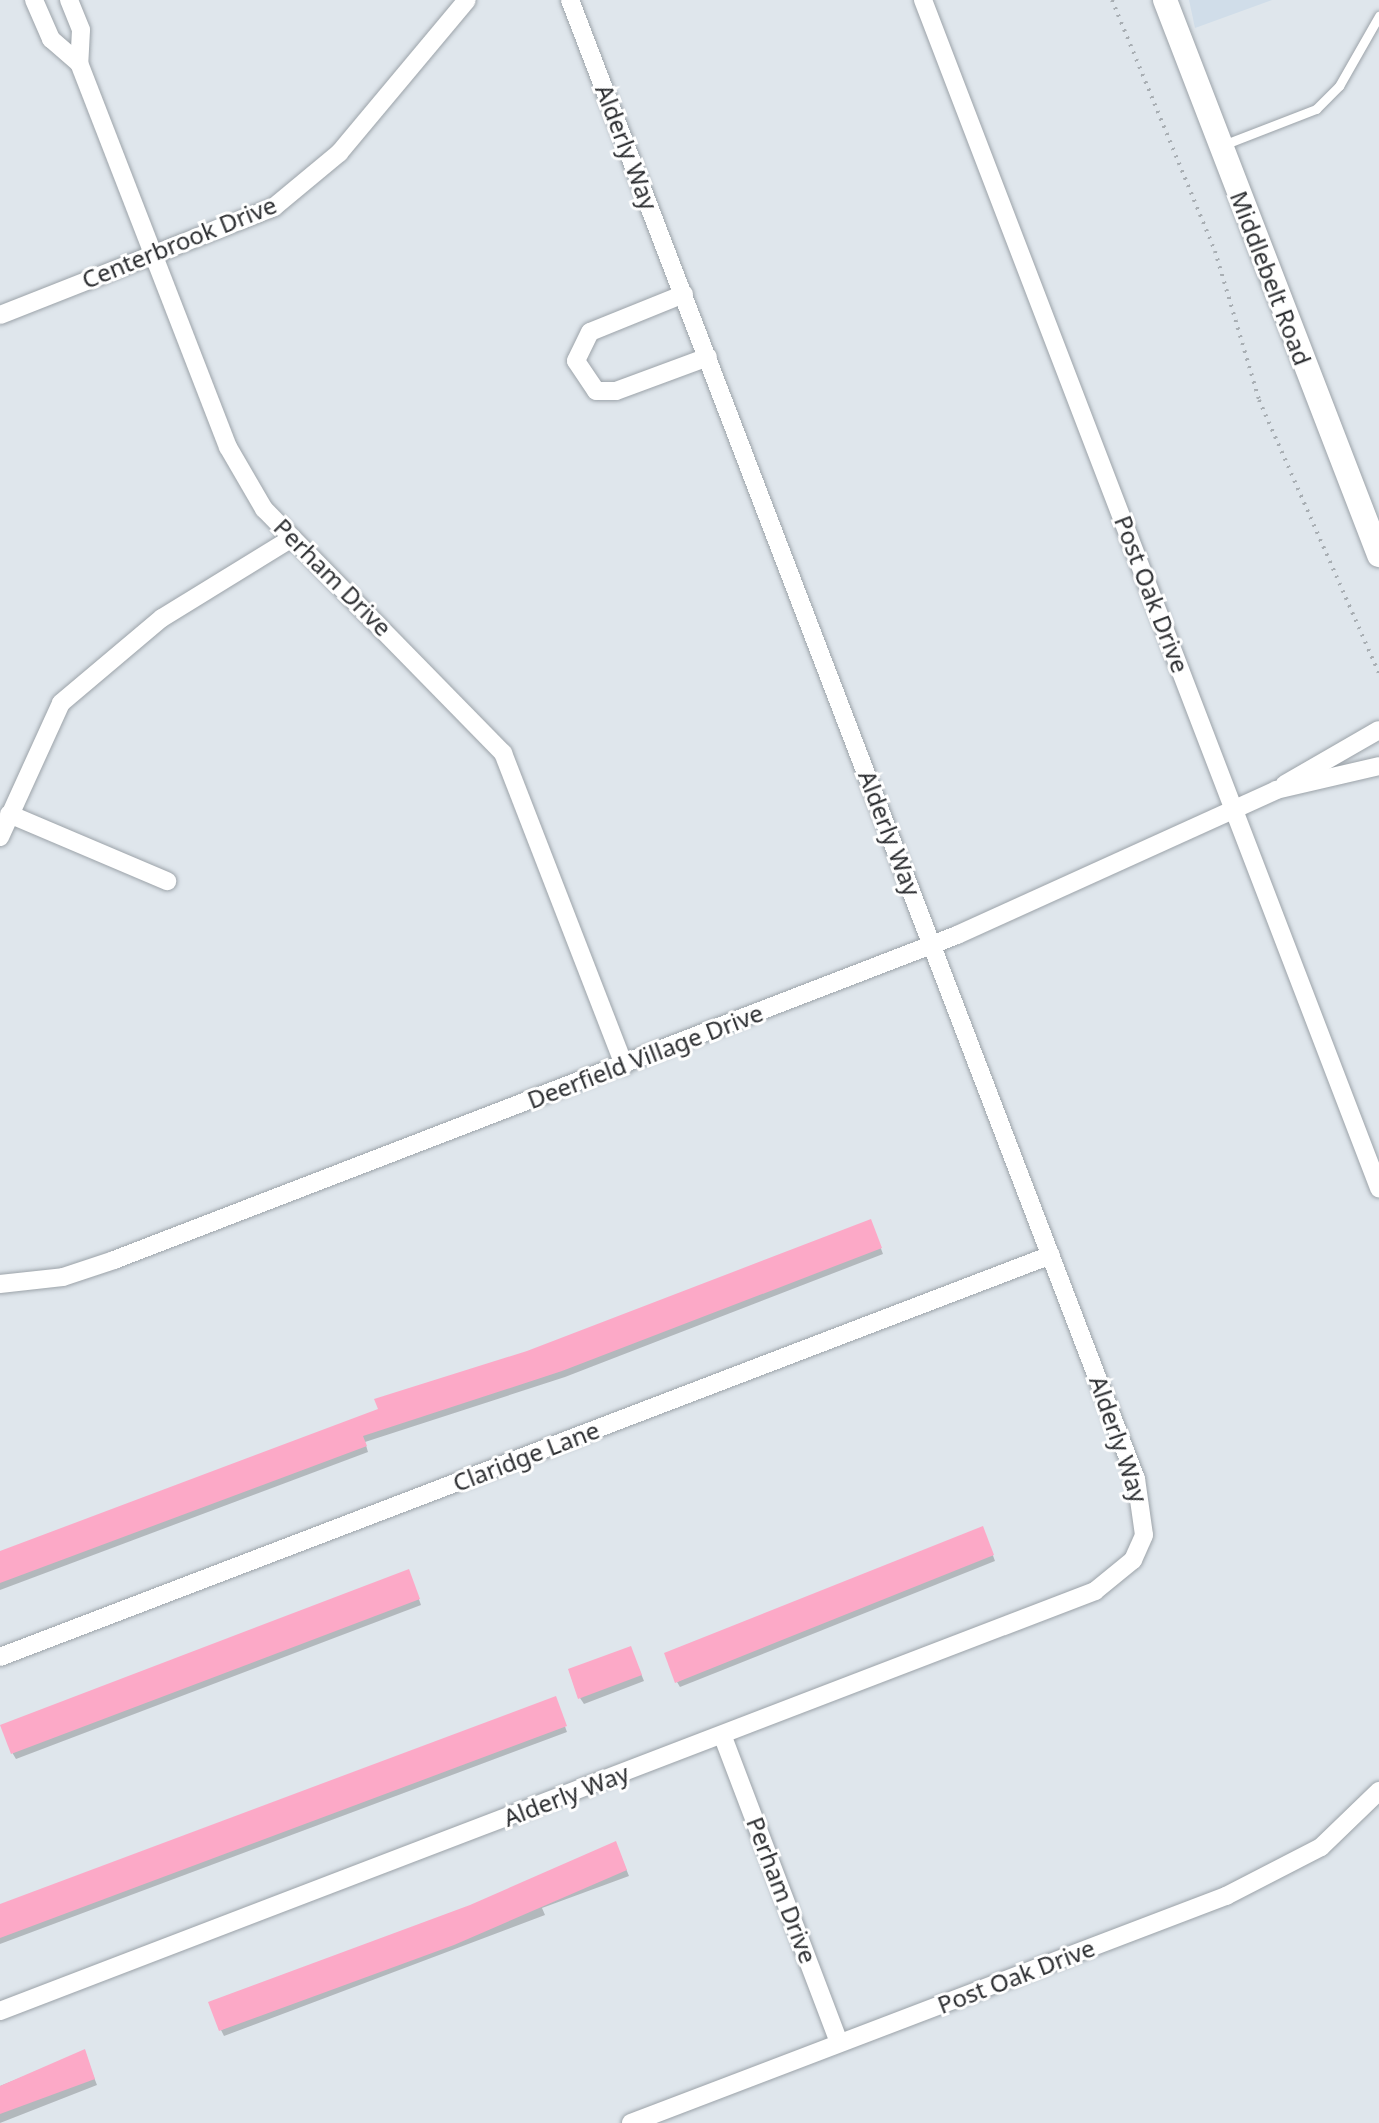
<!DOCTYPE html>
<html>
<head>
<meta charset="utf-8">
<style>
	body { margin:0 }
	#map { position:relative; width:1379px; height:2123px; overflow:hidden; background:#dfe6ec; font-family:"Noto Sans",sans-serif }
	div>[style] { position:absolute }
	.built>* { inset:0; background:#d0dde9 }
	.shadow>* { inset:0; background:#0003 }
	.building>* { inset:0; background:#fca9c7 }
	.path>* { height:4px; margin-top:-2px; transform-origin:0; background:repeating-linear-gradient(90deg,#a8aeb3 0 2px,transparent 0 8px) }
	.roads { filter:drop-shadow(0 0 2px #9ca3a9) drop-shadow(0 0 2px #9ca3a9) }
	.lane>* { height:9px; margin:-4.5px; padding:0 4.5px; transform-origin:4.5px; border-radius:4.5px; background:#fff }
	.street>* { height:18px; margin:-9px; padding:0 9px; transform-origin:9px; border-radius:9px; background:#fff }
	.secondary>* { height:24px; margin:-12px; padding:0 12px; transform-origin:12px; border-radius:12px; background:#fff }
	span { translate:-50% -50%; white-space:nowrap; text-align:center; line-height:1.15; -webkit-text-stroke:6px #fff; paint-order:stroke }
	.street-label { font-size:24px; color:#2c2e31 }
</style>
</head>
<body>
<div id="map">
	<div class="built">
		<div style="clip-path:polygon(1189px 0,1272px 0,1195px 28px)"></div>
	</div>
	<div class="shadow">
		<div style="clip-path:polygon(873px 1227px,883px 1254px,565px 1377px,365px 1442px,368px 1452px,0 1590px,0 1552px)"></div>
		<div style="clip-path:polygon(985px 1534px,995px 1561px,680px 1687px,677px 1682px)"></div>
		<div style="clip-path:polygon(411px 1577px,421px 1605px,16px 1759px,13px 1754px,3px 1726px)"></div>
		<div style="clip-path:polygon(633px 1654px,644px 1681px,584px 1704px,580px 1698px)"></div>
		<div style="clip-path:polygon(556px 1702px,567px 1732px,0 1944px,0 1906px)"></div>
		<div style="clip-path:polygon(618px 1849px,629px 1876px,542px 1908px,545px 1915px,224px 2036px,221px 2030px)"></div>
		<div style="clip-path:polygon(84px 2052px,97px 2085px,0 2123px,0 2086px)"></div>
	</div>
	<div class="building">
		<div style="clip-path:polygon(871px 1219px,882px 1248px,562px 1371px,363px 1436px,367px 1446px,0 1583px,0 1551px,378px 1409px,374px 1399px,527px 1351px)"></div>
		<div style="clip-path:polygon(983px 1526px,994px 1555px,675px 1683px,664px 1653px)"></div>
		<div style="clip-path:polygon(409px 1569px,420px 1599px,11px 1754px,0 1725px)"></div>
		<div style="clip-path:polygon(631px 1646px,642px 1675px,578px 1699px,568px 1669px)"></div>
		<div style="clip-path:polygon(556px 1696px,567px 1726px,0 1938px,0 1904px)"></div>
		<div style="clip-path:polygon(616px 1841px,627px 1870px,454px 1945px,219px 2031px,208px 2002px,470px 1905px)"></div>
		<div style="clip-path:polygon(85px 2049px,95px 2079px,0 2114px,0 2086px)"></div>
	</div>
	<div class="path">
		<div style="left:1112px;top:0;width:271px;rotate:67.7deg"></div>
		<div style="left:1215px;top:251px;width:155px;rotate:73.5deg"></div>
		<div style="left:1259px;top:400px;width:299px;rotate:66.3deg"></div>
	</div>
	<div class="roads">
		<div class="lane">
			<div style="left:1223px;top:145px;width:100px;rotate:-21.2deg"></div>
			<div style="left:1316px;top:109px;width:33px;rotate:-45deg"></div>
			<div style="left:1339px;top:86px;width:81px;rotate:-60.3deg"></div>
		</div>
		<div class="street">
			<div style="left:34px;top:0;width:43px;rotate:66.4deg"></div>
			<div style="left:51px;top:39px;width:37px;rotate:41deg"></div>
			<div style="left:69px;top:0;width:32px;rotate:68deg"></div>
			<div style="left:81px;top:30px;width:33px;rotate:93deg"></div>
			<div style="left:79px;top:63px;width:412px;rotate:68.8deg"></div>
			<div style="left:228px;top:447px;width:72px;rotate:59.9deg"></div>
			<div style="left:264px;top:509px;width:342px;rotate:45.6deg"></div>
			<div style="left:503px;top:753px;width:335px;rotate:68.8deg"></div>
			<div style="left:923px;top:0;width:1273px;rotate:69deg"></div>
			<div style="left:684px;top:294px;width:101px;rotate:158deg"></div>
			<div style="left:590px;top:332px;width:32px;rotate:116deg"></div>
			<div style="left:576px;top:361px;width:36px;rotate:56deg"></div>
			<div style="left:596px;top:391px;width:20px"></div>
			<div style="left:616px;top:391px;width:98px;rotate:-20.3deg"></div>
			<div style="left:0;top:315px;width:295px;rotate:-21.5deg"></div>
			<div style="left:274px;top:207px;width:85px;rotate:-39.7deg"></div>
			<div style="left:339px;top:153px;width:199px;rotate:-50.1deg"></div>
			<div style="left:1285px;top:784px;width:108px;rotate:-29.9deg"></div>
			<div style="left:9px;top:814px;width:172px;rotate:23deg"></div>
			<div style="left:0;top:837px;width:147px;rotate:-65.5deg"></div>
			<div style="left:61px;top:703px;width:132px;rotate:-40.1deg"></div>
			<div style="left:162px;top:618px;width:153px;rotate:-31.6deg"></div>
			<div style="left:0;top:1284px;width:63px;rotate:-6.3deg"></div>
			<div style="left:63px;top:1277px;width:54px;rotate:-18.4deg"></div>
			<div style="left:114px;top:1260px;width:903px;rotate:-21.08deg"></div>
			<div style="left:957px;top:935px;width:350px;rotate:-24.4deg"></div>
			<div style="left:1276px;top:790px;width:106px;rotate:-13.1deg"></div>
			<div style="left:0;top:1657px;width:1125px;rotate:-20.93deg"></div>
			<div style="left:723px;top:1737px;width:327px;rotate:69.2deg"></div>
			<div style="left:0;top:2011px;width:1173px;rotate:-20.98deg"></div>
			<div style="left:1095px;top:1591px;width:49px;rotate:-39.2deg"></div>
			<div style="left:1133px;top:1560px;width:27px;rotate:-66deg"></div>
			<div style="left:1144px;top:1535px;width:57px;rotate:-98.1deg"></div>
			<div style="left:1136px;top:1479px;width:1584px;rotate:-110.94deg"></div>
			<div style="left:631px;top:2123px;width:637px;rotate:-20.88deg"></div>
			<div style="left:1226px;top:1896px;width:107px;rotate:-27.3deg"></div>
			<div style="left:1321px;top:1847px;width:81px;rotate:-44deg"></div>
		</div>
		<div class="secondary">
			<div style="left:1165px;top:0;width:595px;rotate:68.91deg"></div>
		</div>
	</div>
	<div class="street-label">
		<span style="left:627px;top:147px;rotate:69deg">Alderly Way</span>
		<span style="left:179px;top:242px;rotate:-22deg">Centerbrook Drive</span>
		<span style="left:1271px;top:278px;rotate:69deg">Middlebelt Road</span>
		<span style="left:333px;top:577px;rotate:45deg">Perham Drive</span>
		<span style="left:1152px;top:594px;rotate:69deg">Post Oak Drive</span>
		<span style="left:890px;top:833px;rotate:69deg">Alderly Way</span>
		<span style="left:645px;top:1056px;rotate:-21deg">Deerfield Village Drive</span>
		<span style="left:1119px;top:1439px;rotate:71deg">Alderly Way</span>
		<span style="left:526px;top:1456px;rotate:-21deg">Claridge Lane</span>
		<span style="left:566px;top:1795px;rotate:-21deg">Alderly Way</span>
		<span style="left:782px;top:1890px;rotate:69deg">Perham Drive</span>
		<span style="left:1016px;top:1976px;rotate:-21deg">Post Oak Drive</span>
	</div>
</div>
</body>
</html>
